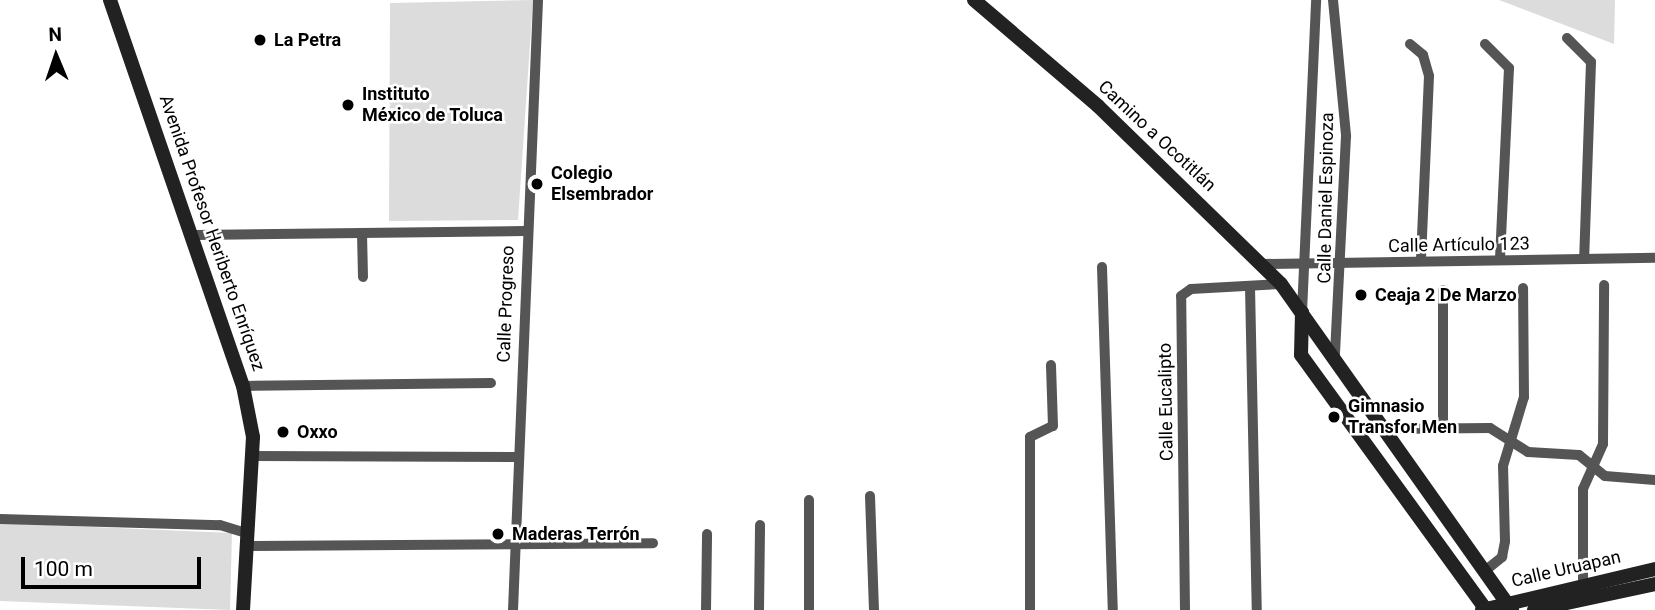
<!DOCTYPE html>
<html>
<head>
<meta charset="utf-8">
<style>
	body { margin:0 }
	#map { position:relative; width:1655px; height:610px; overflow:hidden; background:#fff; font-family:Roboto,sans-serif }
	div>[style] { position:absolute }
	.green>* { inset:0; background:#dcdcdc }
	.minor>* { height:10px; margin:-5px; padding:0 5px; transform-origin:5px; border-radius:5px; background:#555 }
	.secondary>* { height:14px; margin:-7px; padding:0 7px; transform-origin:7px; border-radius:7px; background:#222 }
	.dots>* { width:19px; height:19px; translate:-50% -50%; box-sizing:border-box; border:4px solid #fff; border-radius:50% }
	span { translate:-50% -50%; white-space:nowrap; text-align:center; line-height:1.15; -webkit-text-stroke:5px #fff; paint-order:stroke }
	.poi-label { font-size:18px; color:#000; font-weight:700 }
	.left { translate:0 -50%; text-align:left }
	.street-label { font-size:18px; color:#000 }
	.north { position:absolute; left:21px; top:21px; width:70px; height:70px; -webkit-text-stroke:5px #fff; paint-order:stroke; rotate:358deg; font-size:19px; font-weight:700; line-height:28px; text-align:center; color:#000 }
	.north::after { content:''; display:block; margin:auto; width:24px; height:32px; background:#000; clip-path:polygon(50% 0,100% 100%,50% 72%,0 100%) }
	.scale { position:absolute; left:21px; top:557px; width:180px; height:32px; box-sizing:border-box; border:4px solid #000; border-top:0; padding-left:9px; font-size:21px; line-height:24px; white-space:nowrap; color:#000; -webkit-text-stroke:5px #fff; paint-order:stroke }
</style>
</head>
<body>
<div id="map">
	<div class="green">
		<div style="clip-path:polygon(533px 0,518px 220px,389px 221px,390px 3px)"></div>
		<div style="clip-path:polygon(1499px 0,1615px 0,1614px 44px)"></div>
		<div style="clip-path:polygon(0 523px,232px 533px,230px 610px,0 601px)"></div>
	</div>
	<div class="minor">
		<div style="left:1333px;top:0;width:137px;rotate:84.5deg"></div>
		<div style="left:1346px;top:136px;width:220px;rotate:92.9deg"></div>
		<div style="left:1567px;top:38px;width:34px;rotate:45deg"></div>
		<div style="left:1591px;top:62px;width:197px;rotate:92deg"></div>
		<div style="left:1410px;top:44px;width:17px;rotate:40deg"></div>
		<div style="left:1423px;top:55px;width:22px;rotate:74deg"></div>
		<div style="left:1429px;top:76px;width:185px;rotate:92.5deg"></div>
		<div style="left:1485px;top:44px;width:34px;rotate:45deg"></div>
		<div style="left:1509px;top:68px;width:192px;rotate:92.7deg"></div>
		<div style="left:362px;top:233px;width:44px;rotate:88.7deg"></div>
		<div style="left:196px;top:235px;width:329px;rotate:-0.7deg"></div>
		<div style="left:1264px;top:264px;width:391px;rotate:-0.9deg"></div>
		<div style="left:1102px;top:267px;width:343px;rotate:88.2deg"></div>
		<div style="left:1250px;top:287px;width:323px;rotate:88.8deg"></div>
		<div style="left:1443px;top:290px;width:137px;rotate:90deg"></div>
		<div style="left:1302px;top:312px;width:312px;rotate:-87.4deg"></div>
		<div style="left:243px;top:386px;width:248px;rotate:-0.7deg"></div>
		<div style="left:1387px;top:429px;width:103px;rotate:-0.6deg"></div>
		<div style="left:1490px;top:428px;width:45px;rotate:32.3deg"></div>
		<div style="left:1528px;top:452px;width:51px;rotate:3.4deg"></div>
		<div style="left:1579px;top:455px;width:33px;rotate:39deg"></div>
		<div style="left:1605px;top:476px;width:50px;rotate:4.6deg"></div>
		<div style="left:252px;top:456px;width:265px;rotate:0.2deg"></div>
		<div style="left:870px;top:496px;width:114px;rotate:88deg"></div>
		<div style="left:809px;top:500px;width:110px;rotate:90deg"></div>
		<div style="left:0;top:519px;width:220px;rotate:1.6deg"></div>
		<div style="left:220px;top:525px;width:28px;rotate:17deg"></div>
		<div style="left:246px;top:546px;width:407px;rotate:-0.4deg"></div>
		<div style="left:1486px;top:570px;width:21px;rotate:-39deg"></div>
		<div style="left:1502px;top:557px;width:16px;rotate:-79deg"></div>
		<div style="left:1505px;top:541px;width:75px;rotate:-91.5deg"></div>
		<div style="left:1503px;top:466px;width:72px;rotate:-73.1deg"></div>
		<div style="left:1524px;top:397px;width:109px;rotate:-90.5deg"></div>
		<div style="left:1583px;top:582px;width:93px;rotate:-90deg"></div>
		<div style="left:1583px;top:489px;width:49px;rotate:-66deg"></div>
		<div style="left:1603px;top:444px;width:159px;rotate:-89.6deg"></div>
		<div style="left:513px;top:610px;width:611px;rotate:-87.65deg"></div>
		<div style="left:706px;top:610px;width:76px;rotate:-89.2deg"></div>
		<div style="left:759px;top:610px;width:85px;rotate:-89.3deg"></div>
		<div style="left:1030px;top:610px;width:173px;rotate:-90deg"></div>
		<div style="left:1030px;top:437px;width:25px;rotate:-26deg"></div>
		<div style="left:1053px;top:426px;width:61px;rotate:-91.9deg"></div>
		<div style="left:1185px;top:610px;width:314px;rotate:-90.7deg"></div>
		<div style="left:1181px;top:296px;width:12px;rotate:-35deg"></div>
		<div style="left:1191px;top:289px;width:90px;rotate:-3.2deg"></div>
	</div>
	<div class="secondary">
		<div style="left:110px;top:0;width:408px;rotate:71deg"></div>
		<div style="left:243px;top:386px;width:52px;rotate:78.9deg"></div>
		<div style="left:253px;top:437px;width:173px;rotate:93.3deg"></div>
		<div style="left:974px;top:0;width:163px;rotate:40.5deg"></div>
		<div style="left:1098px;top:106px;width:255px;rotate:44.2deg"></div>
		<div style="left:1281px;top:284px;width:400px;rotate:54.7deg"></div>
		<div style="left:1302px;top:312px;width:43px;rotate:91.3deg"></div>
		<div style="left:1301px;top:355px;width:315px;rotate:54deg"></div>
		<div style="left:1482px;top:610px;width:178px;rotate:-13.3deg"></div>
		<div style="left:1534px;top:610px;width:124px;rotate:-12.1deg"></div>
	</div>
	<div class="dots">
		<div style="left:260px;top:40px;background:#000"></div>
		<div style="left:348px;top:105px;background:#000"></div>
		<div style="left:537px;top:184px;background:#000"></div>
		<div style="left:1361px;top:295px;background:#000"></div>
		<div style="left:1334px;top:417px;background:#000"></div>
		<div style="left:283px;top:432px;background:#000"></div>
		<div style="left:498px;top:534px;background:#000"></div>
	</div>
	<div class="poi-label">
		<span class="left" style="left:274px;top:40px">La Petra</span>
		<span class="left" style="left:362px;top:105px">Instituto<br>México de Toluca</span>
		<span class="left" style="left:551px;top:184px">Colegio<br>Elsembrador</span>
		<span class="left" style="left:1375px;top:295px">Ceaja 2 De Marzo</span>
		<span class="left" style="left:1348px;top:417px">Gimnasio<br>Transfor Men</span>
		<span class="left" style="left:297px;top:432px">Oxxo</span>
		<span class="left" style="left:512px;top:534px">Maderas Terrón</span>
	</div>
	<div class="street-label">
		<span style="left:1157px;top:136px;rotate:43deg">Camino a Ocotitlán</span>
		<span style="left:1326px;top:198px;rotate:-89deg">Calle Daniel Espinoza</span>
		<span style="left:212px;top:233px;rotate:71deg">Avenida Profesor Heriberto Enríquez</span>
		<span style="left:1459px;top:245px;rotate:-1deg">Calle Artículo 123</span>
		<span style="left:506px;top:304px;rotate:-88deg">Calle Progreso</span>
		<span style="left:1166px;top:402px;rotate:-91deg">Calle Eucalipto</span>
		<span style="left:1566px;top:569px;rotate:-13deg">Calle Uruapan</span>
	</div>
	<div class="north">N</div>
	<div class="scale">100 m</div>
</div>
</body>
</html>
